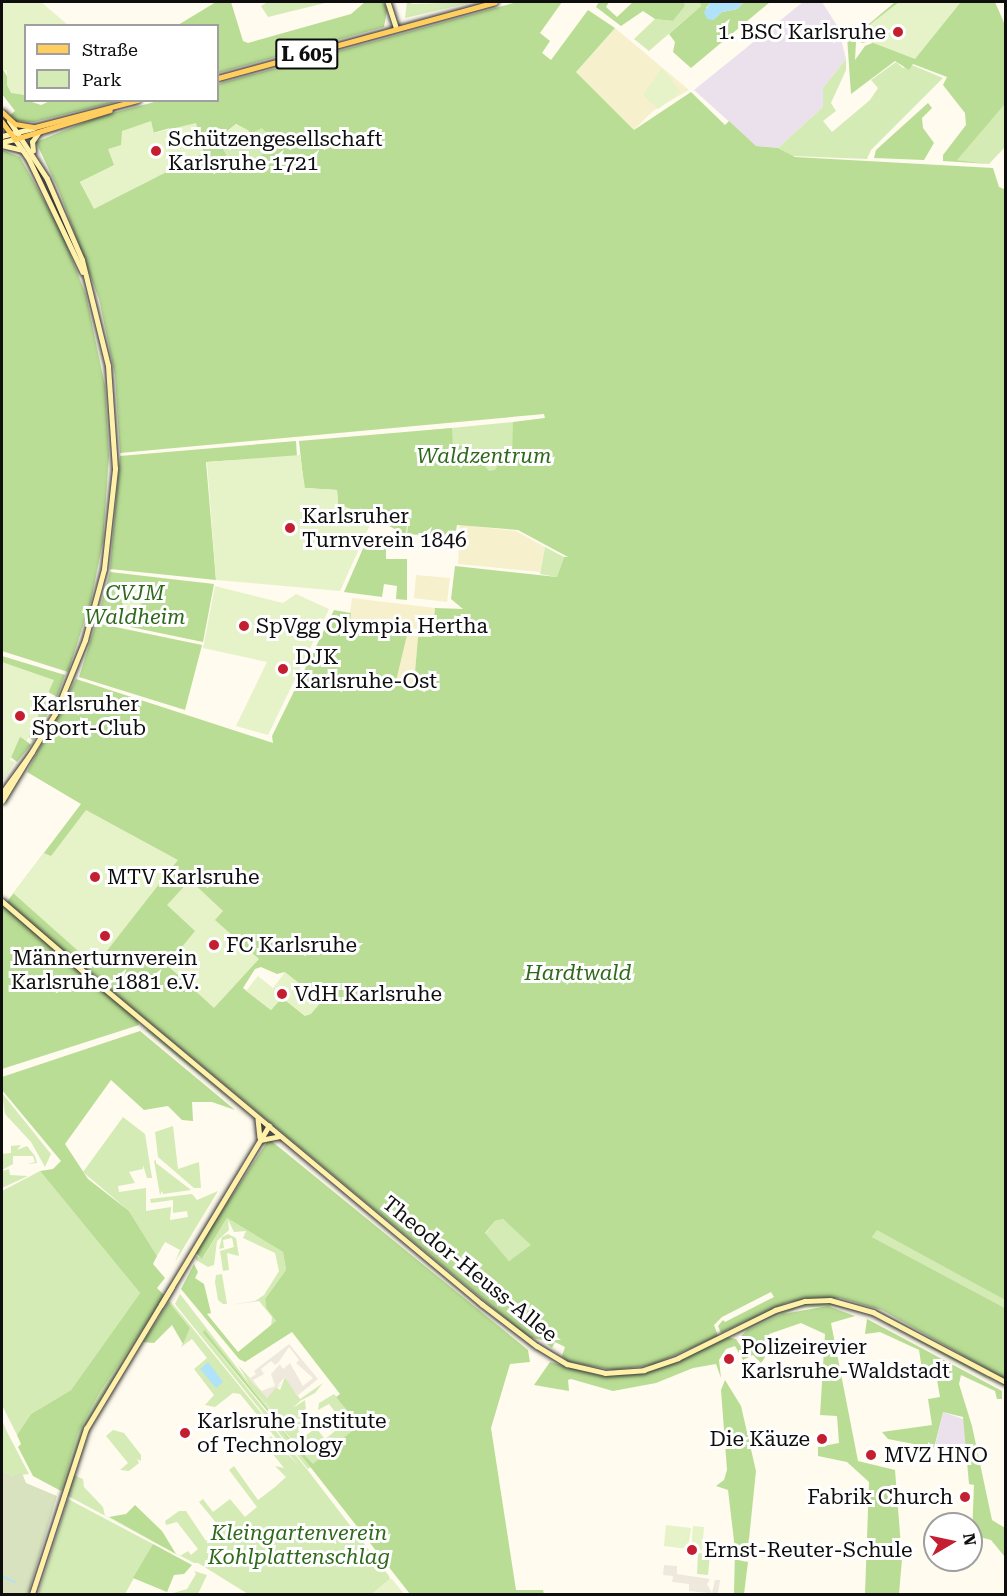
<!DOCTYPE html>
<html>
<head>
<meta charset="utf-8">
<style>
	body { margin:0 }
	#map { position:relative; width:1007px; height:1596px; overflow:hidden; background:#fffbee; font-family:"Roboto Serif",serif }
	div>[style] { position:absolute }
	.industrial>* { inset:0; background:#ebe1ed }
	.farmland>* { inset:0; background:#f6f0cd }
	.green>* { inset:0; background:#d5ebb6 }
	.forest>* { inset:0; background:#b9dd94 }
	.cemetery>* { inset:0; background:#d8e2be }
	.pitch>* { inset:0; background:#e6f2c8 }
	.plaza>* { inset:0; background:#efe9dd }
	.water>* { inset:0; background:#b0e2f9 }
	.stream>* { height:1.5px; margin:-0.75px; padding:0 0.75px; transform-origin:0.75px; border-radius:0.75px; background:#b0e2f9 }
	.roads { filter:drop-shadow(0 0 2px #303030) drop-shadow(0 0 2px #303030) }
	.secondary>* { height:4.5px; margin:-2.25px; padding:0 2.25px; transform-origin:2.25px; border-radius:2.25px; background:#fff1a9 }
	.primary>* { height:5px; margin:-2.5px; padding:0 2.5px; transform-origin:2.5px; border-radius:2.5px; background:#ffce5f }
	.dots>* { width:16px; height:16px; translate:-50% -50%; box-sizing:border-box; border:3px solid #fff; border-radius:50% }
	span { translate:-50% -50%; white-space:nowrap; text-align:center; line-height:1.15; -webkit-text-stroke:6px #fff; paint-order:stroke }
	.shield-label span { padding:2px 4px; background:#fff; border:2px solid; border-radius:4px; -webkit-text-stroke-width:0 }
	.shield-label { font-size:20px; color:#0e0e0e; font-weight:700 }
	.poi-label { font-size:21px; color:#0e0e0e }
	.right { translate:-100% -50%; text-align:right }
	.left { translate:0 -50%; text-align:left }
	.park-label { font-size:21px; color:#2f691b; font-style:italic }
	.street-label { font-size:21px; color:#0e0e0e }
	.frame { position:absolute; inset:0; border:3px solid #0e0e0e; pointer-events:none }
	.legend { position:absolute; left:24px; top:24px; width:195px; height:78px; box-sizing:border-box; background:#fff; border:2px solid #9f9f9f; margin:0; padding:8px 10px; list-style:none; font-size:18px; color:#0e0e0e }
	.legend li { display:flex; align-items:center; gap:12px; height:30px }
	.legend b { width:30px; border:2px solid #9f9f9f }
	.north { position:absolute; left:923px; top:1512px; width:60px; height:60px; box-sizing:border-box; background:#fff; border:2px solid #9f9f9f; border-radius:50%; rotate:81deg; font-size:16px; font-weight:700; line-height:24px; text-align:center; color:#0e0e0e }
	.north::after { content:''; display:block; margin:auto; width:21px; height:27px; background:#c41f30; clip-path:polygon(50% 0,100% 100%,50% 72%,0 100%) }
</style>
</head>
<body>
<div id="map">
	<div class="industrial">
		<div style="clip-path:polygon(803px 2px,822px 2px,838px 27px,846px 59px,823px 88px,823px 107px,778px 148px,756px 146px,694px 90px)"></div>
		<div style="clip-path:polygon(943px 1412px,966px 1420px,967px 1458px,934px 1450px)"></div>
	</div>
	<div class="farmland">
		<div style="clip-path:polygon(615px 28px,689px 90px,653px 111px,634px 130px,576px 72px)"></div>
		<div style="clip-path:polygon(460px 525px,516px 531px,545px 547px,540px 572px,458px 564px)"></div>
		<div style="clip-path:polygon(416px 575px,450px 578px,447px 602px,414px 598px)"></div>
		<div style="clip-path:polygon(352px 598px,435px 608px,432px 638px,418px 637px,414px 684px,396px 681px,348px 629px)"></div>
	</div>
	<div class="green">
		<div style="clip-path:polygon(268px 2px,329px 2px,268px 17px,261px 6px)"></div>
		<div style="clip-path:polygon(407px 2px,413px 4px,474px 2px,405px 18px)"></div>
		<div style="clip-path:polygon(684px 2px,699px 2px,701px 6px,649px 51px,634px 39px,655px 19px,673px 21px,685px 6px)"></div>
		<div style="clip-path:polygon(846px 59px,846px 70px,831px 103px,836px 111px,823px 121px,832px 132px,870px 100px,878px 88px,871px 80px,896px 62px,903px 68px,912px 65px,943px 78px,871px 150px,867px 159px,792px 156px,778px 148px,823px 107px,823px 88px)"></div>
		<div style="clip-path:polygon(1005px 104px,1005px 147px,989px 164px,956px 160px)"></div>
		<div style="clip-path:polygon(263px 127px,269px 136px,270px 150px,245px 166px,233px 166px,223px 149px)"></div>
		<div style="clip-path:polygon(513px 422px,515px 451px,517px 524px,421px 431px)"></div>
		<div style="clip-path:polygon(545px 547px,564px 557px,557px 577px,540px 574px)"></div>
		<div style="clip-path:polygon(145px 1030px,151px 1030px,245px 1112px,230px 1100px)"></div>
		<div style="clip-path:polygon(2px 1093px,51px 1154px,45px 1167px,31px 1142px,5px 1114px)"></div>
		<div style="clip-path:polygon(123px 1117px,145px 1134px,152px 1178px,147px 1178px,143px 1165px,143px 1169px,129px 1172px,135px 1183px,118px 1186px,119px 1192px,146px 1188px,146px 1211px,171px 1207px,170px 1220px,188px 1217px,187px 1211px,173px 1213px,173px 1200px,151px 1203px,150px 1199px,192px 1194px,197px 1200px,218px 1191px,175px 1262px,180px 1250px,165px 1242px,157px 1256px,129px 1211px,83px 1172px)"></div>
		<div style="clip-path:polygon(173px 1126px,178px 1169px,199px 1162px,201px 1188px,194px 1188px,158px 1157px,155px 1132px)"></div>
		<div style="clip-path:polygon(21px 1145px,17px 1150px,27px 1146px,35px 1156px,37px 1163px,27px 1164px,35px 1162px,33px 1156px,13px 1156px,13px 1164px,2px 1170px,2px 1154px,11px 1153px,11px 1146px)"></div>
		<div style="clip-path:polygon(156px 1160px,156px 1163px,191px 1190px,163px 1194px,162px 1191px,160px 1195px,154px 1161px)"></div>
		<div style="clip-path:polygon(20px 1166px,9px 1169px,10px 1175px,28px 1176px,2px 1188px,2px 1171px)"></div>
		<div style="clip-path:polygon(40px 1171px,140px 1293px,71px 1390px,31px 1414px,17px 1435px,2px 1405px,2px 1191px)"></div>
		<div style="clip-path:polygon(227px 1218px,283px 1252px,286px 1270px,265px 1299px,266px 1308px,276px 1321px,271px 1326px,272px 1317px,259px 1301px,229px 1305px,255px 1301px,264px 1295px,279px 1271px,275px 1253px,243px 1238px,246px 1231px,234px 1232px,228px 1220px,229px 1230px,217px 1241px,214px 1265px,208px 1267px,196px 1260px,196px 1256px,203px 1258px)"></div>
		<div style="clip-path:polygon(503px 1219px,532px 1245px,509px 1261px,485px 1234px,495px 1221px)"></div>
		<div style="clip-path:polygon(877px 1229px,1005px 1300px,1005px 1308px,872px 1237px)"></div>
		<div style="clip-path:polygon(228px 1234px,236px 1238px,239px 1256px,227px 1253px,229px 1270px,223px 1271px,220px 1251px,234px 1247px,232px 1238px,223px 1240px,224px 1248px,219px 1249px,222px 1237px)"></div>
		<div style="clip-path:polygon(222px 1274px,227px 1304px,223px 1304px,218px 1300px,215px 1282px,216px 1275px)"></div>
		<div style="clip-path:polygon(evenodd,180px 1294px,249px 1383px,238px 1365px,267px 1397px,269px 1393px,282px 1383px,277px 1388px,280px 1390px,285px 1377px,300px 1399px,323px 1383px,315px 1393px,300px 1401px,293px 1408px,305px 1400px,306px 1409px,298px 1412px,300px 1417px,306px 1416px,303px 1419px,278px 1418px,253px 1388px,278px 1419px,306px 1423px,297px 1434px,301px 1439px,316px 1428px,325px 1439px,344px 1424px,329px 1404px,318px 1410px,319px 1403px,334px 1394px,359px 1425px,313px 1465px,280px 1426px,311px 1467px,308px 1469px,175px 1304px,180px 1294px,204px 1329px,279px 1423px,277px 1425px,203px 1333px,204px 1329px)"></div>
		<div style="clip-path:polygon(169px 1301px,171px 1302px,181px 1314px,306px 1468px,389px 1576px,390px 1579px,372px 1594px,248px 1594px,198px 1563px,194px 1563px,68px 1496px,73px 1475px,83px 1479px,84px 1487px,103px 1507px,105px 1516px,180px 1556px,188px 1551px,191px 1555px,198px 1549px,177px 1522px,166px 1525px,165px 1521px,179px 1511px,186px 1511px,206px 1541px,222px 1530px,199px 1502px,203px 1499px,213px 1512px,230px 1499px,245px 1517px,257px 1507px,229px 1470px,234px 1466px,258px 1500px,275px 1487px,286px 1477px,275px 1466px,284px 1468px,264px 1443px,271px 1436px,298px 1465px,240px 1394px,233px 1393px,215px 1407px,205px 1405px,214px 1395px,194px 1369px,207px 1358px,192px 1339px,181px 1347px,190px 1328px,170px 1303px,157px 1318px)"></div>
		<div style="clip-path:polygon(831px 1302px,855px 1310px,833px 1306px,798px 1308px,739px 1333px,769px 1314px,800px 1304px)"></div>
		<div style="clip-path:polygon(158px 1306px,84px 1428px,65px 1485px,63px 1490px,61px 1491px,78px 1433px,100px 1392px)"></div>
		<div style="clip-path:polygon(889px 1322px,893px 1328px,958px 1359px,1001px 1386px,888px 1325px)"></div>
		<div style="clip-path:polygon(2px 1420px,7px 1432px,29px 1474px,13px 1476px,2px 1471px)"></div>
		<div style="clip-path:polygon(113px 1430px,124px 1433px,141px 1455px,141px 1461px,137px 1459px,139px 1463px,129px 1471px,120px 1470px,128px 1463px,106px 1436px)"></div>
		<div style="clip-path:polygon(68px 1499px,153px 1544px,125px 1594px,38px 1594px)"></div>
		<div style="clip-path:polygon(698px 1553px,710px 1554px,708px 1575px,697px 1574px)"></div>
		<div style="clip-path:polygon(194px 1571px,207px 1575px,198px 1594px,170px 1594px,187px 1589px,196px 1574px)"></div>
	</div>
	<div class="forest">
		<div style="clip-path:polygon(216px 2px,231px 2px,243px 41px,248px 43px,351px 14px,365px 2px,384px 2px,387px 11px,384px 27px,218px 73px,218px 26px,178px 25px)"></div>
		<div style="clip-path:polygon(evenodd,517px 2px,562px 2px,540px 33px,550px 41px,542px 53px,551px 60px,588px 10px,615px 28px,576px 72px,634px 130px,691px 92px,725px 125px,729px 121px,756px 146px,778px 148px,795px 157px,993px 168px,999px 187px,1006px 190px,1005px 1300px,877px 1230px,872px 1237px,1005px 1308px,1005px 1379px,882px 1310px,840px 1298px,788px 1302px,721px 1333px,718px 1326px,723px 1320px,725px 1322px,774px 1297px,771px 1292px,722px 1317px,714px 1325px,718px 1336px,653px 1365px,613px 1370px,568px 1362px,562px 1356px,565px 1347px,555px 1342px,552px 1348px,542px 1340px,528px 1337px,6px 903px,81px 804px,27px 772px,76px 679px,273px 743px,272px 736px,334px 610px,351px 613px,349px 629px,407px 635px,396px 681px,414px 684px,418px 637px,432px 637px,435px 608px,463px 609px,451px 599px,455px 566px,557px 577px,564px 557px,568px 557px,518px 530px,457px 525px,453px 547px,434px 546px,434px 536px,407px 534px,409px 514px,403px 514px,408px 515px,406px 535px,387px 525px,374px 525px,379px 514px,373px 518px,338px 504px,337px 490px,304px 488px,299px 441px,452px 428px,453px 447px,467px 445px,489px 471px,495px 470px,501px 459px,512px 458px,513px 422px,545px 418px,544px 414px,120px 453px,115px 375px,99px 299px,59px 191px,36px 142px,98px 117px,158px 101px,218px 100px,218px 84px,517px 2px,151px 122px,153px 133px,170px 128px,94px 208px,80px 182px,115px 165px,121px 145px,151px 122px,517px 2px,236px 124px,249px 131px,228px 142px,226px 132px,236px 124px,517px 2px,262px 128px,269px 136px,269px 150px,245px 166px,233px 166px,223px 149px,262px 128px,517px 2px,261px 967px,277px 974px,285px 972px,305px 1016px,282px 997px,271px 1010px,243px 988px,255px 969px,261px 967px,517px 2px,503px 1219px,531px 1245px,509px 1261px,485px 1233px,495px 1221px,503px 1219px)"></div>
		<div style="clip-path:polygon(599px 2px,609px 2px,606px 7px,617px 17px,633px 2px,684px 2px,685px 6px,673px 21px,655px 19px,643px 11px,621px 26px,596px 7px)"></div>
		<div style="clip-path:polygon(699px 2px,711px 2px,706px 8px,713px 20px,722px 12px,737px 9px,744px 2px,770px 2px,691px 68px,673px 52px,675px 42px,669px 34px,701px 6px)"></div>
		<div style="clip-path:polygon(895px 2px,995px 2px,1005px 25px,1005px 104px,957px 160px,989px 164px,943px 161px,943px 155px,966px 125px,965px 113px,943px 85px,947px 77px,913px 64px,909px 70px,895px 61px,851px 94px,847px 37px,856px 42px,855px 60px,865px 46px,884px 38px,862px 43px,846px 29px,858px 25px,863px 29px)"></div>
		<div style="clip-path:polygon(3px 69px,16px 93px,25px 95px,26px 100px,41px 105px,50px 101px,119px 101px,34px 122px,16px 121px,10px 115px,15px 111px,2px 94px)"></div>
		<div style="clip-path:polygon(928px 103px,932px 108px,922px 118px,923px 128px,934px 143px,924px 160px,874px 158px,876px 150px)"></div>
		<div style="clip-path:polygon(2px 150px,20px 157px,61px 231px,86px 295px,105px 386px,109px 456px,103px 541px,91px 601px,68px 672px,2px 651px)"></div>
		<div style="clip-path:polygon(296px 441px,298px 473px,236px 460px,206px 462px,216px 580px,110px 569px,120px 456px)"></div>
		<div style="clip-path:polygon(386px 538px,386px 559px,407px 559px,407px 600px,396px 599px,397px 586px,384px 584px,382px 597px,344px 592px,365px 544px,371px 539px)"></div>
		<div style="clip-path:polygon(110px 572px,214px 584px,203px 642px,97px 620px)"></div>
		<div style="clip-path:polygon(96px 623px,202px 645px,185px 710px,79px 677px)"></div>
		<div style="clip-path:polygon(2px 656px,65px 675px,57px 697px,2px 666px)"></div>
		<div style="clip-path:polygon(33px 693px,55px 701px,33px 741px,29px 737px)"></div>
		<div style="clip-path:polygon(20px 736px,31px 745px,17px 762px,8px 755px)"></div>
		<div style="clip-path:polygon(2px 905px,136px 1017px,139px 1025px,2px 1069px)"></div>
		<div style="clip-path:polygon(140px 1031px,235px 1110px,212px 1102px,192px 1102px,193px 1121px,182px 1120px,168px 1106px,144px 1110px,111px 1080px,65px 1144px,88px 1179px,129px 1211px,157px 1256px,153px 1264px,165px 1278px,157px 1288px,164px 1295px,158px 1306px,100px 1392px,78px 1433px,61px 1491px,33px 1476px,18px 1447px,21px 1444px,17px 1435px,31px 1414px,71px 1390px,140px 1293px,40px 1171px,53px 1169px,61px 1161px,2px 1090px,2px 1077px)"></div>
		<div style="clip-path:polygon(269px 1139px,528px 1350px,530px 1362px,510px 1364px,491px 1428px,516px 1590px,543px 1590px,544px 1594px,410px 1594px,279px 1427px,313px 1464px,359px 1425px,336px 1397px,340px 1394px,292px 1332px,245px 1362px,239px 1359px,181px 1289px,194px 1264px,198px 1272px,195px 1278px,204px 1284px,211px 1313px,207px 1314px,238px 1352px,276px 1321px,266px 1308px,265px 1299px,286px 1270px,283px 1252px,227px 1218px,202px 1259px,195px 1252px)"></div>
		<div style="clip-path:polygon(169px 1302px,190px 1328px,183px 1344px,172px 1325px,154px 1343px,143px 1342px)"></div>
		<div style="clip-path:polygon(828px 1306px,855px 1316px,831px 1323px,858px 1461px,895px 1470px,902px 1559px,899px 1594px,865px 1594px,869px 1482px,847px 1462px,818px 1456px,818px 1447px,839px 1443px,837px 1416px,820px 1415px,825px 1334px,801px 1323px,769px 1334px,770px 1350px,761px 1363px,753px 1355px,743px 1360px,735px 1346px,726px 1349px,719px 1360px,721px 1378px,716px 1364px,693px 1368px,656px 1383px,613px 1391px,571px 1379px,568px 1380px,569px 1391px,534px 1385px,550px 1362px,602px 1376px,634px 1374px,674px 1362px,726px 1337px,736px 1339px,748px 1357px,740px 1337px,747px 1330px,783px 1314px)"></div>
		<div style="clip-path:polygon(867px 1319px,1002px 1391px,1002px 1399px,997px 1399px,995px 1391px,961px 1375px,959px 1384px,972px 1426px,992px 1520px,1005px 1528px,1005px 1557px,991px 1540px,972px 1535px,974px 1485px,969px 1484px,963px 1417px,943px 1412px,934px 1448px,888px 1439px,882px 1432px,932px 1425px,928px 1399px,940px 1397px,936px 1374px,923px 1376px,919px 1350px,880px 1332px,865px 1334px)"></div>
		<div style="clip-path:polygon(204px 1329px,279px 1423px,279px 1425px,203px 1333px)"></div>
		<div style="clip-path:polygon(725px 1380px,741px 1406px,756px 1471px,748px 1549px,739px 1548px,738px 1560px,748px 1562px,744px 1594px,734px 1594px,735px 1549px,728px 1490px,716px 1486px,724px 1480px,727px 1470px,721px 1390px)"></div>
		<div style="clip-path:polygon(135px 1505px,162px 1531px,176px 1554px,109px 1517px,126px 1514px)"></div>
		<div style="clip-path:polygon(153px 1544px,192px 1565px,184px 1574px,174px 1575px,167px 1592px,133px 1578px)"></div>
	</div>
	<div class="cemetery">
		<div style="clip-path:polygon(2px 1471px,13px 1476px,22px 1473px,26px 1483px,57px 1496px,28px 1594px,2px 1594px)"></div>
	</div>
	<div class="pitch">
		<div style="clip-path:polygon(2px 2px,41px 2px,68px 25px,26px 26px,25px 95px,11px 93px,7px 85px,7px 70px,2px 70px)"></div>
		<div style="clip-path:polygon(899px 2px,961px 2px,915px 59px,855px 36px)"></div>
		<div style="clip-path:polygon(662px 68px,681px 92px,658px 109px,643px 95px)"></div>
		<div style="clip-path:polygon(151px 121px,154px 133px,196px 123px,204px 153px,94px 209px,80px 182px,114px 165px,108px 149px,121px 145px,122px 131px)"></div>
		<div style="clip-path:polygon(236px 124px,249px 131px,227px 143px,226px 132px)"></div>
		<div style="clip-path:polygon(300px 455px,305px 488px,337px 490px,338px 504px,373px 518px,340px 591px,216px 580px,207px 462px)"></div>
		<div style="clip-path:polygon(126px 582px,143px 585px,140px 618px,121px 615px)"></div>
		<div style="clip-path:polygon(215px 586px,283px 603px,296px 594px,329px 609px,268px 735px,236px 726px,267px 662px,203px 648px)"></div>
		<div style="clip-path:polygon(2px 662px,54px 680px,27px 741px,20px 737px,10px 760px,15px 762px,2px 782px)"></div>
		<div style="clip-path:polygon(86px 810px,178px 860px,95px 966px,13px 893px,44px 853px,51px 856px)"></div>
		<div style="clip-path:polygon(190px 880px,223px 911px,215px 920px,259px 959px,214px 1008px,167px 965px,195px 931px,167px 905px)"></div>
		<div style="clip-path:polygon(285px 972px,322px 1001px,311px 1014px,305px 1016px,282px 998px,271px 1010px,246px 991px,258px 976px,273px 988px)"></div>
		<div style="clip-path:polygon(666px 1525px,691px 1528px,688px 1549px,664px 1546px)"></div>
		<div style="clip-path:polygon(693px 1526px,704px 1527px,702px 1550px,691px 1549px)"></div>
		<div style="clip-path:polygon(392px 1579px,404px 1594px,372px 1594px,390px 1579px)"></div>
	</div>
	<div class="plaza">
		<div style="clip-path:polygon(evenodd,289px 1344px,318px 1379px,297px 1396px,285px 1377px,267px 1398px,249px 1379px,256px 1374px,254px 1371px,289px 1344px,289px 1347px,299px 1360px,296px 1363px,313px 1378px,303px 1386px,290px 1363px,283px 1369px,280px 1364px,271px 1374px,275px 1386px,261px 1391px,253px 1380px,264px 1374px,261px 1369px,271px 1361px,275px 1365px,278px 1363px,289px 1347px)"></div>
		<div style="clip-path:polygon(664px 1565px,677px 1566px,677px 1574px,710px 1579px,707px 1584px,712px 1593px,715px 1580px,720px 1580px,718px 1594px,689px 1591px,689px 1584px,672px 1582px,673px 1576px,663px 1575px)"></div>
	</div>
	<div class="water">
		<div style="clip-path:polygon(711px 2px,744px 2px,737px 9px,722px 12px,713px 20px,707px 19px,704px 12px)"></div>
		<div style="clip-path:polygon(208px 1362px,223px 1382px,216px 1388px,200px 1369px)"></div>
	</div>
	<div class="stream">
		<div style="left:2px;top:1576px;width:14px;rotate:25deg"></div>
	</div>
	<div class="roads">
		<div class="secondary">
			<div style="left:388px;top:2px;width:28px;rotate:72deg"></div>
			<div style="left:2px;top:136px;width:32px;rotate:-14deg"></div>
			<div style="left:2px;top:142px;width:13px;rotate:-13deg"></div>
			<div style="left:15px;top:139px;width:24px;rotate:55deg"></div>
			<div style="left:29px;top:159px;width:125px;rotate:64.5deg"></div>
			<div style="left:2px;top:145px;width:21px;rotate:14deg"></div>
			<div style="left:33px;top:151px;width:9px;rotate:-96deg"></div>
			<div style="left:32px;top:142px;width:11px;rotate:-56deg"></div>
			<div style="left:2px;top:793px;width:51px;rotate:-53.8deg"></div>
			<div style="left:2px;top:801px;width:102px;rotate:-58.7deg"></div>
			<div style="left:55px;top:714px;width:80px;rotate:-67.9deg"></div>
			<div style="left:85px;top:640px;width:73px;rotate:-75deg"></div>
			<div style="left:104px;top:569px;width:101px;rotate:-83.7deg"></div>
			<div style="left:115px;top:469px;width:103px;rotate:-93.9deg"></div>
			<div style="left:108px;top:366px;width:109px;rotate:-103.8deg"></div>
			<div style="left:82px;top:260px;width:88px;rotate:-113.4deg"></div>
			<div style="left:47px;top:179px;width:69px;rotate:-123.2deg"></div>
			<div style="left:2px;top:901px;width:106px;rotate:40.8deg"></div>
			<div style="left:81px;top:969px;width:523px;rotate:39.88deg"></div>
			<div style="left:482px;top:1304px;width:69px;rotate:37.4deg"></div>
			<div style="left:537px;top:1346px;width:35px;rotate:31deg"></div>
			<div style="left:567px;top:1364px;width:39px;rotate:13deg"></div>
			<div style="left:605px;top:1373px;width:39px;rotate:-4deg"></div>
			<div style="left:644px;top:1370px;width:36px;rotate:-19deg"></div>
			<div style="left:678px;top:1358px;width:108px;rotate:-26.3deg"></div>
			<div style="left:775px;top:1310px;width:31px;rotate:-17deg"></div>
			<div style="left:805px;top:1301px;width:25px;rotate:-2deg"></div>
			<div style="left:830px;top:1300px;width:45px;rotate:15.6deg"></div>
			<div style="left:873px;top:1312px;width:150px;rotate:27.8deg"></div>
			<div style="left:258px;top:1119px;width:18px;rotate:84deg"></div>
			<div style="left:260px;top:1140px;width:20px;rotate:-11deg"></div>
			<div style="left:161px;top:1305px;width:21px;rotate:-59deg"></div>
			<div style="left:32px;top:1594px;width:174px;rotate:-71.9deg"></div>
			<div style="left:86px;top:1429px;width:354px;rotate:-58.9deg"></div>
		</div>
		<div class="primary">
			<div style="left:218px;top:78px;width:287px;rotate:-15.3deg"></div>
			<div style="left:2px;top:112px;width:18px;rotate:43deg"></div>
			<div style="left:15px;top:124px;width:20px;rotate:9deg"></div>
			<div style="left:35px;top:127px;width:106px;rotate:-14.7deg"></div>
			<div style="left:2px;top:122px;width:21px;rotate:53deg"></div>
			<div style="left:15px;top:139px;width:99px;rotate:-17deg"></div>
		</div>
	</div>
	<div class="dots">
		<div style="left:898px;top:32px;background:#c41f30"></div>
		<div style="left:156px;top:151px;background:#c41f30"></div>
		<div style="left:290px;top:528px;background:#c41f30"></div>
		<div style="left:244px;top:626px;background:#c41f30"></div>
		<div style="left:283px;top:669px;background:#c41f30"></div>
		<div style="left:20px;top:716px;background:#c41f30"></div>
		<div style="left:95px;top:877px;background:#c41f30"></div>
		<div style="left:105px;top:936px;background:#c41f30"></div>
		<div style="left:214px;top:945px;background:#c41f30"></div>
		<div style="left:282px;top:994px;background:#c41f30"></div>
		<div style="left:729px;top:1359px;background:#c41f30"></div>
		<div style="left:185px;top:1433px;background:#c41f30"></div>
		<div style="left:822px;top:1439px;background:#c41f30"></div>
		<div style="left:871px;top:1455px;background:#c41f30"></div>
		<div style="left:965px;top:1497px;background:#c41f30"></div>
		<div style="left:692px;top:1550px;background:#c41f30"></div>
	</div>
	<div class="shield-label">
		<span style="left:307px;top:54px">L 605</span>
	</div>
	<div class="poi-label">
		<span class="right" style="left:886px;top:32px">1. BSC Karlsruhe</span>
		<span class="left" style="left:168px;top:151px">Schützengesellschaft<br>Karlsruhe 1721</span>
		<span class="left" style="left:302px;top:528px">Karlsruher<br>Turnverein 1846</span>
		<span class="left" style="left:256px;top:626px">SpVgg Olympia Hertha</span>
		<span class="left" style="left:295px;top:669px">DJK<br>Karlsruhe-Ost</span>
		<span class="left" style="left:32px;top:716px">Karlsruher<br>Sport-Club</span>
		<span class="left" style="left:107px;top:877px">MTV Karlsruhe</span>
		<span class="left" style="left:226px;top:945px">FC Karlsruhe</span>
		<span style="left:105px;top:970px">Männerturnverein<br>Karlsruhe 1881 e.V.</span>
		<span class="left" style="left:294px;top:994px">VdH Karlsruhe</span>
		<span class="left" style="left:741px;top:1359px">Polizeirevier<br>Karlsruhe-Waldstadt</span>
		<span class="left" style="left:197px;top:1433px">Karlsruhe Institute<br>of Technology</span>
		<span class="right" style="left:810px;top:1439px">Die Käuze</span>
		<span class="left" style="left:884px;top:1455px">MVZ HNO</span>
		<span class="right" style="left:953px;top:1497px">Fabrik Church</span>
		<span class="left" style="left:704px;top:1550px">Ernst-Reuter-Schule</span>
	</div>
	<div class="park-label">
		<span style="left:484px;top:456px">Waldzentrum</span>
		<span style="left:135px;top:605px">CVJM<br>Waldheim</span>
		<span style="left:578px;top:973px">Hardtwald</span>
		<span style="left:299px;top:1545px">Kleingartenverein<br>Kohlplattenschlag</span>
	</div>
	<div class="street-label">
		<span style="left:470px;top:1269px;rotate:39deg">Theodor-Heuss-Allee</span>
	</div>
	<div class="frame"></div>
	<ul class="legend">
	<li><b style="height:8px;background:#ffce5f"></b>Straße</li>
	<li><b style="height:16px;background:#d5ebb6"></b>Park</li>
	</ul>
	<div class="north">N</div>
</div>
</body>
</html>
